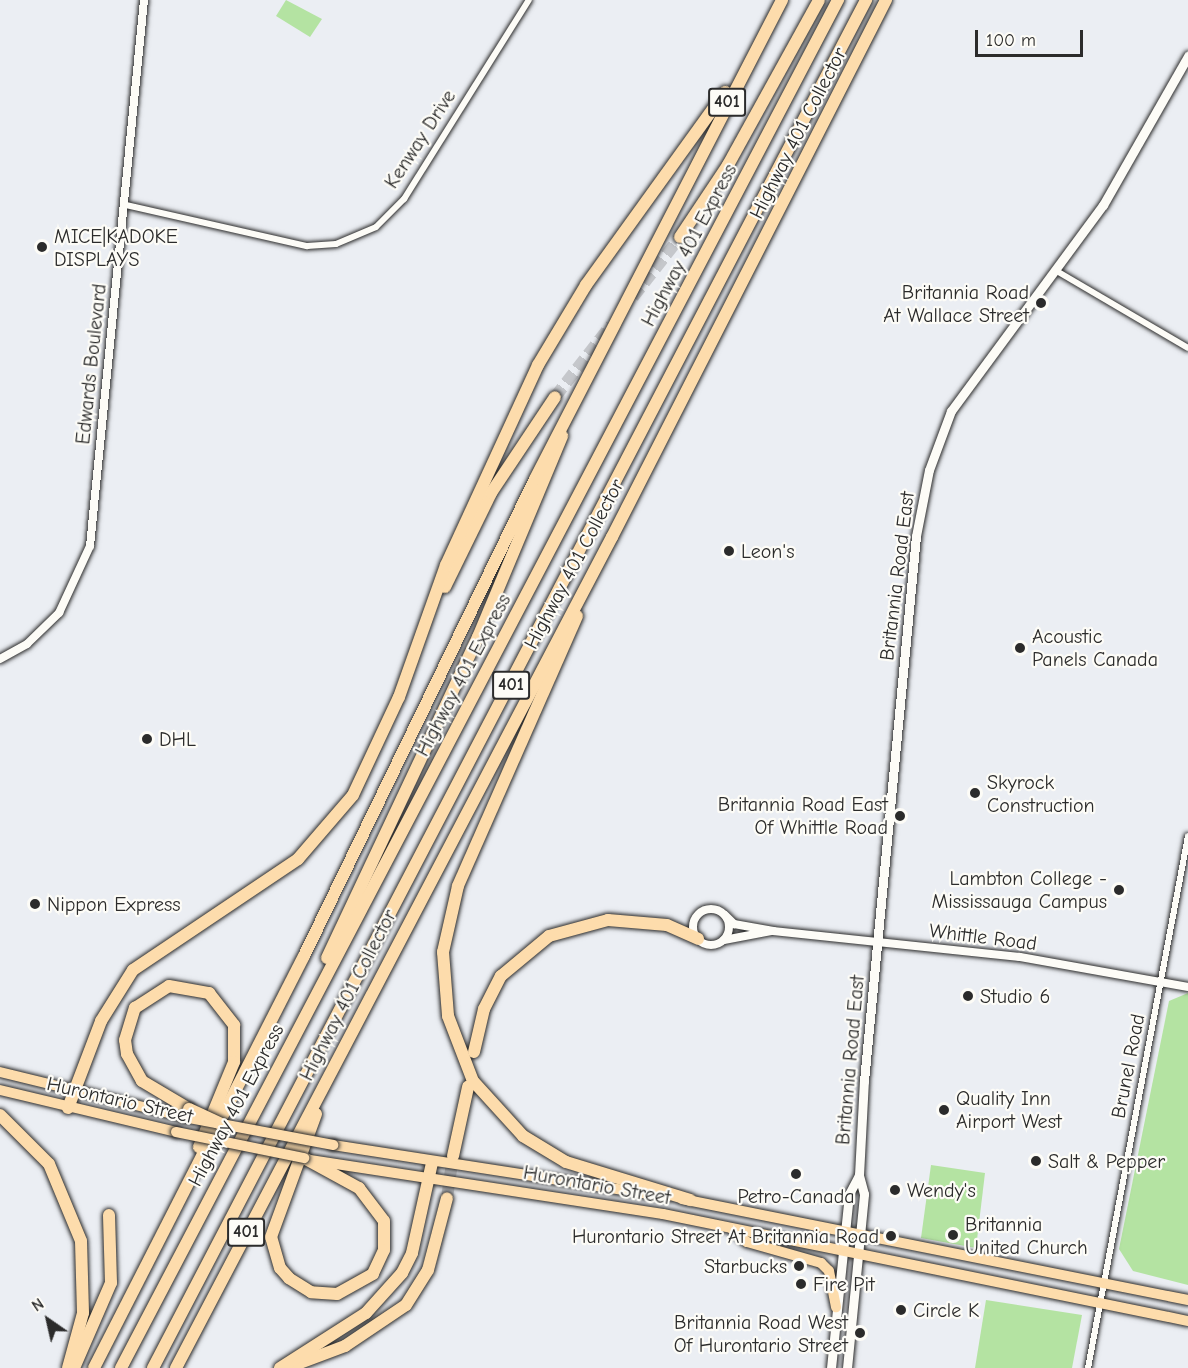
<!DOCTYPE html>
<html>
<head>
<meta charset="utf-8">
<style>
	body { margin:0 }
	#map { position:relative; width:1188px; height:1368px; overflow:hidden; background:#ebeef3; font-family:"Comic Neue",sans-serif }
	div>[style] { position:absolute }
	.green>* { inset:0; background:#b4e3a2 }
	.motorway-tunnel>* { height:12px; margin-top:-6px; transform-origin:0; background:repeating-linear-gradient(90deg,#c5c7cb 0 12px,transparent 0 18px) }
	.roads { filter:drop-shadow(0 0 2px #2b2b2b) drop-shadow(0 0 2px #2b2b2b) }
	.minor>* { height:6px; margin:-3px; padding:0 3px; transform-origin:3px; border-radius:3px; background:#fdfcf7 }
	.tertiary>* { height:8px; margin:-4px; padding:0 4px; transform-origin:4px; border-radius:4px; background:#fdfcf7 }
	.tertiary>.ring { margin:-4px; padding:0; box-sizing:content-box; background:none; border:8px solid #fdfcf7; border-radius:50% }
	.secondary>* { height:9px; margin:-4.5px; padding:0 4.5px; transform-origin:4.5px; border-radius:4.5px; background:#fdfcf7 }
	.primary>* { height:10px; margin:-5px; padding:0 5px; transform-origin:5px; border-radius:5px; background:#fddcac }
	.motorway>* { height:12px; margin:-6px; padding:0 6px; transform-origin:6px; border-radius:6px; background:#fddcac }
	.bridges { filter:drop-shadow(0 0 2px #2b2b2b) drop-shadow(0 0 2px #2b2b2b) }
	.primary-bridge>* { height:10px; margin:-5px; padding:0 5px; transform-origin:5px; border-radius:5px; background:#fddcac }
	.motorway-bridge>* { height:12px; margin:-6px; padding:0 6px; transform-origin:6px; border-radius:6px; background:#fddcac }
	.dots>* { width:16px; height:16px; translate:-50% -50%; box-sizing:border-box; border:3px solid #fdfcf7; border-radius:50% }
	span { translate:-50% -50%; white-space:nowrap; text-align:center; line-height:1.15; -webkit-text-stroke:4.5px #fdfcf7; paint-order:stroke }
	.shield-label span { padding:2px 4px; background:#fdfcf7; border:2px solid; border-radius:4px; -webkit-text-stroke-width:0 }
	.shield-label { font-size:18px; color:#2b2b2b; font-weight:700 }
	.street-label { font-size:20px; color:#2b2b2b }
	.poi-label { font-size:20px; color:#2b2b2b }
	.left { translate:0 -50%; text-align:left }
	.right { translate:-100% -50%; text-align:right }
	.north { position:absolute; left:18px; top:1290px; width:60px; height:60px; -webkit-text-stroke:4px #fdfcf7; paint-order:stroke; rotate:326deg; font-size:16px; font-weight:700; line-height:24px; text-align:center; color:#2b2b2b }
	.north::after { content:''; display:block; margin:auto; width:21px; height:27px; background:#2b2b2b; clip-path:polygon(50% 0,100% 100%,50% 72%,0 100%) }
	.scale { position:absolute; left:975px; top:30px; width:108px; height:27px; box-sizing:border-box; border:3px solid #2b2b2b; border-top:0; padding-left:8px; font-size:18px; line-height:21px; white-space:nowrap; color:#2b2b2b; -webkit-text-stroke:4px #fdfcf7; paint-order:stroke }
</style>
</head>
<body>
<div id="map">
	<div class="green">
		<div style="clip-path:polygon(286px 0,322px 19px,310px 37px,276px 16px)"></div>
		<div style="clip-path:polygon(1188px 993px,1188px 1285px,1133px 1271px,1119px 1249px,1169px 1001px)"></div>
		<div style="clip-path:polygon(931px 1165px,985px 1173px,976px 1248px,921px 1238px)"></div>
		<div style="clip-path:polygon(986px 1300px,1082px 1315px,1072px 1368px,975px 1368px)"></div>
	</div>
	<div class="motorway-tunnel">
		<div style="left:633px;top:297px;width:76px;rotate:-51.9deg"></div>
		<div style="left:555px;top:397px;width:91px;rotate:-52.1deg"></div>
		<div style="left:447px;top:1198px;width:42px;rotate:-81.9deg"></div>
	</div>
	<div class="roads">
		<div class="minor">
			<div style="left:126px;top:205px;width:186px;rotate:12.8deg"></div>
			<div style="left:307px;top:246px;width:29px;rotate:-4deg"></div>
			<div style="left:336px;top:244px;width:43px;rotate:-23deg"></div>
			<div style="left:376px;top:227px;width:40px;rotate:-45deg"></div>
			<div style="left:404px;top:199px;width:235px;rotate:-57.9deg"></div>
			<div style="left:1055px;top:270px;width:154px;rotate:30.4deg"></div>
			<div style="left:1088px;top:1368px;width:541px;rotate:-79.35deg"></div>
		</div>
		<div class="tertiary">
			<div style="left:0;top:659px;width:31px;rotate:-29deg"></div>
			<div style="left:27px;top:644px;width:45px;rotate:-44.1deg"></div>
			<div style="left:59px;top:613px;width:74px;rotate:-65.2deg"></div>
			<div style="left:90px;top:546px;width:549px;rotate:-84.35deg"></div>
			<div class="ring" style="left:693px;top:909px;width:28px;height:28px"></div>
			<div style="left:725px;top:915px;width:13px;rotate:45deg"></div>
			<div style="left:734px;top:924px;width:40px;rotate:10deg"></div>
			<div style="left:773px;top:931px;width:248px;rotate:6deg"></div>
			<div style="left:1020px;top:957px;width:171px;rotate:10.1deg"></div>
			<div style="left:724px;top:940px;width:48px;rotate:-10.8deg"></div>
		</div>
		<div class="secondary">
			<div style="left:831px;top:1368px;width:175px;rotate:-84.1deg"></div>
			<div style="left:849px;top:1194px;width:21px;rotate:-62deg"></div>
			<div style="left:847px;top:1368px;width:175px;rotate:-84.4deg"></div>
			<div style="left:864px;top:1194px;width:20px;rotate:-105deg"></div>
			<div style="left:859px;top:1175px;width:94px;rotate:-87deg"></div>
			<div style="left:864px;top:1081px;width:547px;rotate:-84.55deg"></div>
			<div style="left:916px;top:536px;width:67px;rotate:-78.9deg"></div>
			<div style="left:929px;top:470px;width:63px;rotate:-69.6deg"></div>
			<div style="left:951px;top:411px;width:256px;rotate:-53.6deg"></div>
			<div style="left:1103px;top:205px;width:172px;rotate:-60.3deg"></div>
		</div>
		<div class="primary">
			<div style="left:0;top:1072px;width:189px;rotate:13.7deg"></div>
			<div style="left:0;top:1090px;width:181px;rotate:13.4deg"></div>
			<div style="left:333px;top:1145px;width:338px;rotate:8.8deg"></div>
			<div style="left:310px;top:1160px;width:357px;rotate:8.7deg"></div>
			<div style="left:663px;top:1214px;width:536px;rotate:11.52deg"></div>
			<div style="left:682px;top:1199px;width:516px;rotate:11.29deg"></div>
			<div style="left:732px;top:1229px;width:20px;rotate:41deg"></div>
			<div style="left:747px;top:1242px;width:77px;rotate:15.8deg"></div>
			<div style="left:821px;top:1263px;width:11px;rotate:45deg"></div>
			<div style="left:829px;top:1271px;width:37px;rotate:79deg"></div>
		</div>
		<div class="motorway">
			<div style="left:680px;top:237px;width:87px;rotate:-56.3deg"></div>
			<div style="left:728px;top:165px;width:188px;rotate:-61.1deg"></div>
			<div style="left:445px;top:587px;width:105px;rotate:-63.9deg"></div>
			<div style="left:491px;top:493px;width:115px;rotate:-56.3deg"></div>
			<div style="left:577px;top:616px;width:295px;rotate:113.8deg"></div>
			<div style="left:458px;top:886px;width:68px;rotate:102.8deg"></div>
			<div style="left:443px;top:952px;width:64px;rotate:85.5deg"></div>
			<div style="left:448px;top:1016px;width:70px;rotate:69deg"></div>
			<div style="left:473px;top:1081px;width:74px;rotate:47.7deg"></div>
			<div style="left:523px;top:1136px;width:50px;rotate:31.2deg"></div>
			<div style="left:566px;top:1162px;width:130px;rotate:17deg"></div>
			<div style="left:327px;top:958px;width:355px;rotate:-64.8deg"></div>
			<div style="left:478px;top:637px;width:218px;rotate:-67.3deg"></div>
			<div style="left:474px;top:1052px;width:44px;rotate:-76.9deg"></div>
			<div style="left:484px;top:1009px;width:37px;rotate:-63deg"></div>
			<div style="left:501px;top:976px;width:62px;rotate:-39.8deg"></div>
			<div style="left:549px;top:936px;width:61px;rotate:-15.2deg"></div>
			<div style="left:608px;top:920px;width:59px;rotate:4.8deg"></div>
			<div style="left:667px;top:925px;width:34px;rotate:24deg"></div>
			<div style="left:68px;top:1108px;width:93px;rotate:-69.2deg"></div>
			<div style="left:101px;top:1021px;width:60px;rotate:-57.9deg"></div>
			<div style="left:133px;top:970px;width:199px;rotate:-33.9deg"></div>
			<div style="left:298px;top:859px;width:84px;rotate:-49.3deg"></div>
			<div style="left:353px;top:795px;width:108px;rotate:-64.9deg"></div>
			<div style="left:399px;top:697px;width:140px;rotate:-70.4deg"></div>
			<div style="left:446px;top:565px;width:220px;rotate:-65.3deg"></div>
			<div style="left:538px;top:365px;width:93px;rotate:-59deg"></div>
			<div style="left:586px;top:285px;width:238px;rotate:-54.2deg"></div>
			<div style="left:189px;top:1109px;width:55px;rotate:-149.2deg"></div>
			<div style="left:142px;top:1081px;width:31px;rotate:-119deg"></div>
			<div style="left:127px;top:1054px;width:14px;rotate:-98deg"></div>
			<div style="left:125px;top:1040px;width:34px;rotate:-73deg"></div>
			<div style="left:135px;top:1008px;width:40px;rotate:-32.9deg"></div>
			<div style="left:169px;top:986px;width:41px;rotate:9.9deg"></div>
			<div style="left:209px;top:993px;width:41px;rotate:52deg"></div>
			<div style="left:234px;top:1025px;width:37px;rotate:90deg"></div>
			<div style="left:234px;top:1062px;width:92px;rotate:112.4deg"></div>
			<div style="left:0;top:1115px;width:69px;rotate:45deg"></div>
			<div style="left:49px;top:1164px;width:83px;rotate:67.4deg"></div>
			<div style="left:81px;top:1241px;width:72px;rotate:88.4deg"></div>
			<div style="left:83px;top:1313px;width:57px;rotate:105.3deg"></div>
			<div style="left:453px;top:1156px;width:71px;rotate:-77.7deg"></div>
			<div style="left:304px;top:1158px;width:63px;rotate:28.6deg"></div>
			<div style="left:359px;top:1188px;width:41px;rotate:52.9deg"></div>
			<div style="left:384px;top:1221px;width:29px;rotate:90deg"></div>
			<div style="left:384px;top:1250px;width:26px;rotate:115deg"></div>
			<div style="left:373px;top:1274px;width:41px;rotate:150.9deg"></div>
			<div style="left:337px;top:1294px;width:26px;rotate:-176deg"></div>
			<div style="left:311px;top:1292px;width:26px;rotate:-148deg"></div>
			<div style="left:289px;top:1278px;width:13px;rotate:-132deg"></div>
			<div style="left:280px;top:1268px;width:32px;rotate:-106deg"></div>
			<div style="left:271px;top:1237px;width:131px;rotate:-69.9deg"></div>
			<div style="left:292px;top:1366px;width:57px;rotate:-20.7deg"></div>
			<div style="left:345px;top:1346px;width:73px;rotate:-33.9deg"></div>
			<div style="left:406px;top:1305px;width:41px;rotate:-57.8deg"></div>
			<div style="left:428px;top:1270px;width:74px;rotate:-75.2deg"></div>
			<div style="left:74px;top:1368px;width:93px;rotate:-66.5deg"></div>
			<div style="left:111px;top:1283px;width:68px;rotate:-91.7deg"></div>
			<div style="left:94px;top:1368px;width:462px;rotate:-63deg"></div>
			<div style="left:304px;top:956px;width:530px;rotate:-64.16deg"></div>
			<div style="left:535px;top:479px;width:539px;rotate:-62.72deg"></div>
			<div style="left:121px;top:1368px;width:1545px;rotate:-62.34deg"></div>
			<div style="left:153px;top:1368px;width:1543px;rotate:-62.47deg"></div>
			<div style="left:176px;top:1368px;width:938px;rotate:-62.32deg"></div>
			<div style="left:612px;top:537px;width:603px;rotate:-62.97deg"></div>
			<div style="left:280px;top:1368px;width:102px;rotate:-32.6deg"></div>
			<div style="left:366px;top:1313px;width:54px;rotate:-48deg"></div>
			<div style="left:402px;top:1273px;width:22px;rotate:-63deg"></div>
			<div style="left:412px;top:1253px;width:92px;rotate:-77.5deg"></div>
		</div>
	</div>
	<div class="bridges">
		<div class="primary-bridge">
			<div style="left:184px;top:1117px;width:152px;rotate:10.6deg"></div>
			<div style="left:176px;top:1132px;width:131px;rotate:11.5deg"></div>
		</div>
		<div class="motorway-bridge">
			<div style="left:189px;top:1109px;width:38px;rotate:25deg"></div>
		</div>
	</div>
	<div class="dots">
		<div style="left:42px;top:247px;background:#2b2b2b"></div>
		<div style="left:1041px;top:303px;background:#2b2b2b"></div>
		<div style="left:729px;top:551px;background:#2b2b2b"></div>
		<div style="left:1020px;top:648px;background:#2b2b2b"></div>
		<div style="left:147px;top:739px;background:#2b2b2b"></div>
		<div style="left:975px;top:793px;background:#2b2b2b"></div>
		<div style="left:900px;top:816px;background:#2b2b2b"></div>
		<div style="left:1119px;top:890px;background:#2b2b2b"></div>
		<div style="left:35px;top:904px;background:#2b2b2b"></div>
		<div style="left:968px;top:996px;background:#2b2b2b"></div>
		<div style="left:944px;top:1110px;background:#2b2b2b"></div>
		<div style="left:1036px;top:1161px;background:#2b2b2b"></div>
		<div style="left:796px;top:1174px;background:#2b2b2b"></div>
		<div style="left:895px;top:1190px;background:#2b2b2b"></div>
		<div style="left:953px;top:1235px;background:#2b2b2b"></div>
		<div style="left:891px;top:1236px;background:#2b2b2b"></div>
		<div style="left:799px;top:1266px;background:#2b2b2b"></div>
		<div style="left:801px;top:1284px;background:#2b2b2b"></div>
		<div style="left:901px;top:1310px;background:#2b2b2b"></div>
		<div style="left:860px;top:1333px;background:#2b2b2b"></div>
	</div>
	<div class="shield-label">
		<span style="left:727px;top:102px">401</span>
		<span style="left:511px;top:685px">401</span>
		<span style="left:246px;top:1232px">401</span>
	</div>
	<div class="street-label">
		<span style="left:798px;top:133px;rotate:-63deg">Highway 401 Collector</span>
		<span style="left:420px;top:139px;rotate:-57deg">Kenway Drive</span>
		<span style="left:689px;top:245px;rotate:-62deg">Highway 401 Express</span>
		<span style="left:91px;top:364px;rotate:-84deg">Edwards Boulevard</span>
		<span style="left:574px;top:564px;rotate:-62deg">Highway 401 Collector</span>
		<span style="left:897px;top:576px;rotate:-83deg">Britannia Road East</span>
		<span style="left:463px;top:675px;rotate:-62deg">Highway 401 Express</span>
		<span style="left:983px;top:937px;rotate:7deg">Whittle Road</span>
		<span style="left:348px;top:995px;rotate:-63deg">Highway 401 Collector</span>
		<span style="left:850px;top:1060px;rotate:-85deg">Britannia Road East</span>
		<span style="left:1128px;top:1066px;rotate:-79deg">Brunel Road</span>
		<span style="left:120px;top:1100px;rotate:13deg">Hurontario Street</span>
		<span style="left:236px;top:1105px;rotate:-62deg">Highway 401 Express</span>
		<span style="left:597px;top:1185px;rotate:10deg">Hurontario Street</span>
	</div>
	<div class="poi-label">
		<span class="left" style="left:54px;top:248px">MICE|KADOKE<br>DISPLAYS</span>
		<span class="right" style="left:1029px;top:304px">Britannia Road<br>At Wallace Street</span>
		<span class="left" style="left:741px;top:551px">Leon's</span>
		<span class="left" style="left:1032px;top:648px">Acoustic<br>Panels Canada</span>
		<span class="left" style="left:159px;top:739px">DHL</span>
		<span class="left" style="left:987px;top:794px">Skyrock<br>Construction</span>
		<span class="right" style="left:888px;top:816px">Britannia Road East<br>Of Whittle Road</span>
		<span class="right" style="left:1107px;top:890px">Lambton College -<br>Mississauga Campus</span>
		<span class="left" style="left:47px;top:904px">Nippon Express</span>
		<span class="left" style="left:980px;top:996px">Studio 6</span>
		<span class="left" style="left:956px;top:1110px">Quality Inn<br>Airport West</span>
		<span class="left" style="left:1048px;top:1161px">Salt &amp; Pepper</span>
		<span class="left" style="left:907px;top:1190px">Wendy's</span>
		<span style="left:796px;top:1196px">Petro-Canada</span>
		<span class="left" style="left:965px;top:1236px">Britannia<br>United Church</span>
		<span class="right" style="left:879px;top:1236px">Hurontario Street At Britannia Road</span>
		<span class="right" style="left:787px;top:1266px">Starbucks</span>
		<span class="left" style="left:813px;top:1284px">Fire Pit</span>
		<span class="left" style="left:913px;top:1310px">Circle K</span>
		<span class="right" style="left:848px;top:1334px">Britannia Road West<br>Of Hurontario Street</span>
	</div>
	<div class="north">N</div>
	<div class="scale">100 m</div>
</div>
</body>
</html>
